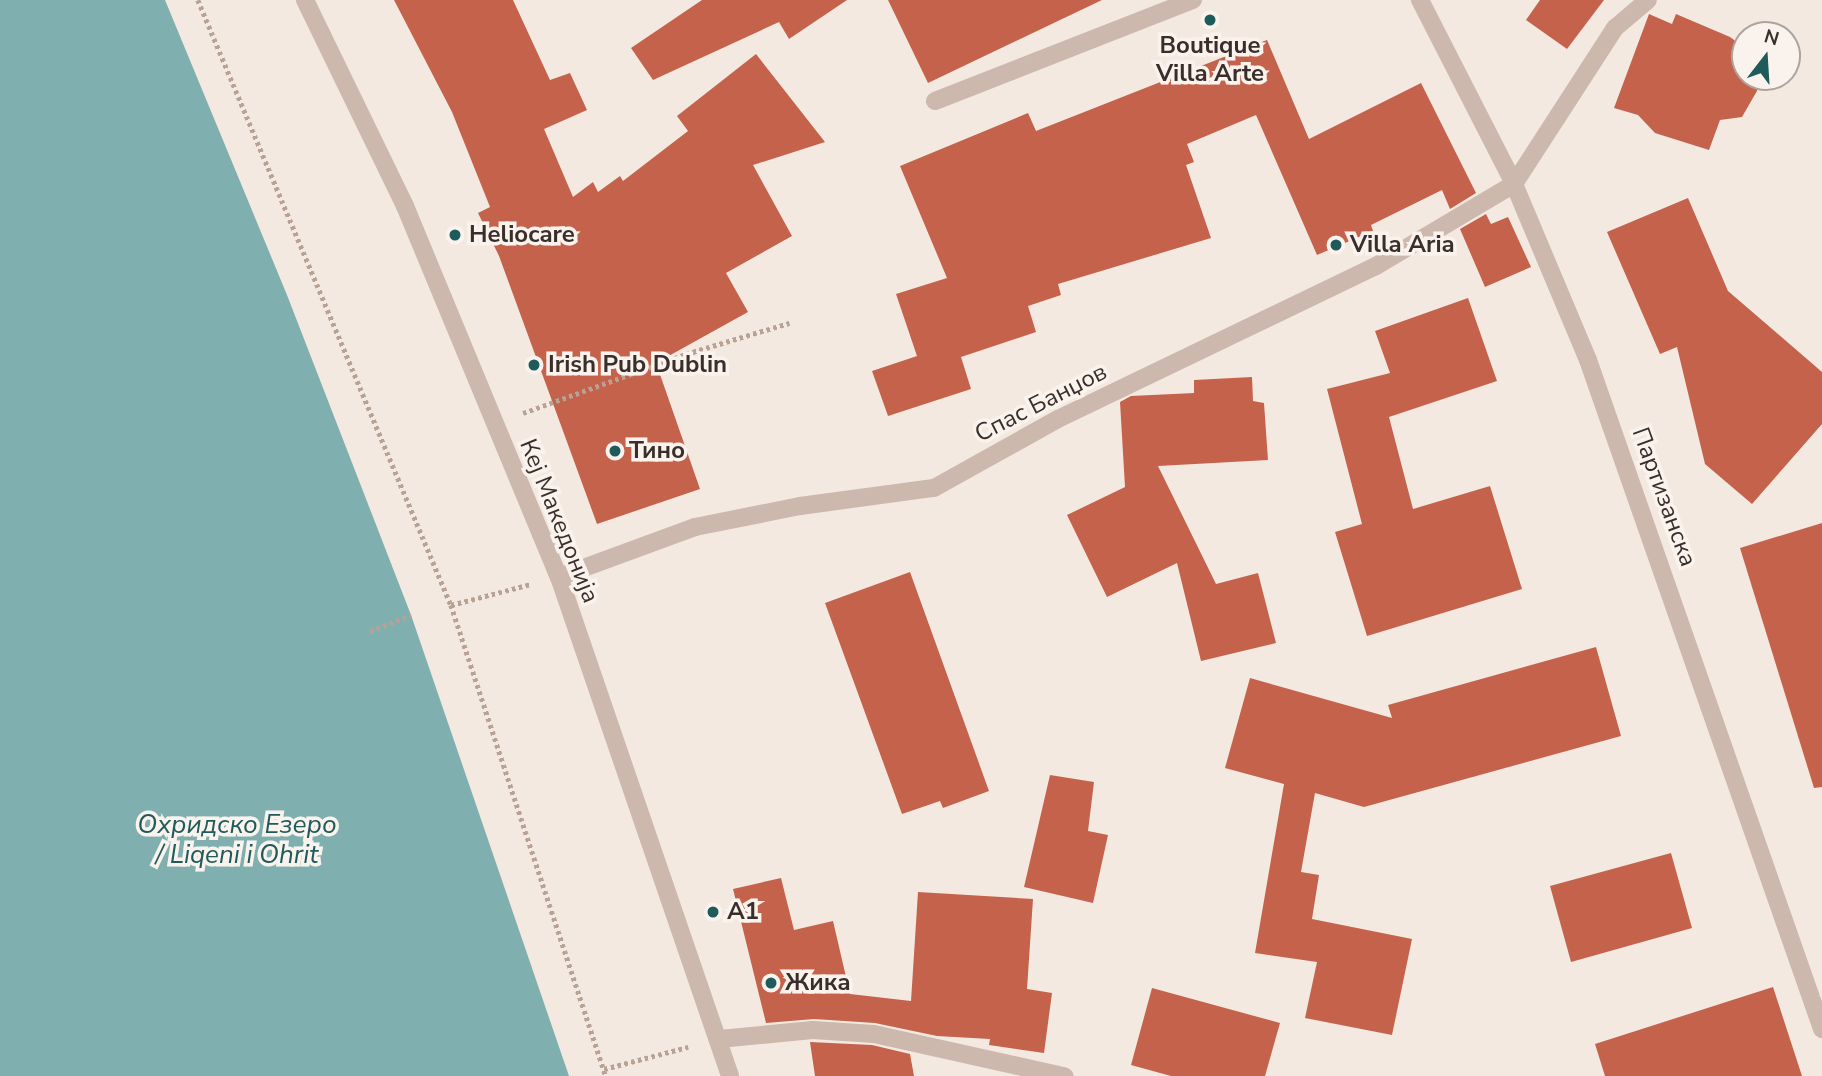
<!DOCTYPE html>
<html>
<head>
<meta charset="utf-8">
<style>
	body { margin:0 }
	#map { position:relative; width:1822px; height:1076px; overflow:hidden; background:#f3e9e0; font-family:"Nunito Sans",sans-serif }
	div>[style] { position:absolute }
	.water>* { inset:0; background:#7fb0af }
	.building>* { inset:0; background:#c5624c }
	.path>* { height:4.5px; margin-top:-2.25px; transform-origin:0; background:repeating-linear-gradient(90deg,#b8a296 0 3.5px,transparent 0 7px) }
	.service>* { height:18px; margin:-9px; padding:0 9px; transform-origin:9px; border-radius:9px; background:#ccb8ac }
	.minor>* { height:18px; margin:-9px; padding:0 9px; transform-origin:9px; border-radius:9px; background:#ccb8ac }
	.tertiary>* { height:18px; margin:-9px; padding:0 9px; transform-origin:9px; border-radius:9px; background:#ccb8ac }
	.dots>* { width:19px; height:19px; translate:-50% -50%; box-sizing:border-box; border:4px solid #faf3ed; border-radius:50% }
	span { translate:-50% -50%; white-space:nowrap; text-align:center; line-height:1.15; -webkit-text-stroke:7px #faf3ed; paint-order:stroke }
	.poi-label { font-size:24px; color:#3a2e2b; font-weight:700 }
	.left { translate:0 -50%; text-align:left }
	.street-label { font-size:24px; color:#3a2e2b }
	.water-label { font-size:26px; color:#205b5c; font-style:italic }
	.north { position:absolute; left:1731px; top:21px; width:70px; height:70px; box-sizing:border-box; background:#faf3ed; border:2px solid #ada49f; border-radius:50%; rotate:17deg; font-size:19px; font-weight:700; line-height:28px; text-align:center; color:#3a2e2b }
	.north::after { content:''; display:block; margin:auto; width:24px; height:32px; background:#205b5c; clip-path:polygon(50% 0,100% 100%,50% 72%,0 100%) }
</style>
</head>
<body>
<div id="map">
	<div class="water">
		<div style="clip-path:polygon(0 0,165px 0,287px 295px,411px 615px,569px 1076px,0 1076px)"></div>
	</div>
	<div class="building">
		<div style="clip-path:polygon(394px 0,513px 0,550px 80px,570px 73px,587px 110px,544px 129px,573px 197px,593px 182px,598px 192px,620px 176px,623px 181px,688px 131px,677px 116px,756px 54px,825px 142px,753px 165px,792px 236px,726px 273px,748px 312px,656px 363px,700px 489px,597px 524px,499px 256px,478px 213px,490px 207px,452px 112px)"></div>
		<div style="clip-path:polygon(702px 0,847px 0,789px 39px,779px 22px,653px 80px,631px 48px)"></div>
		<div style="clip-path:polygon(888px 0,1102px 0,928px 83px)"></div>
		<div style="clip-path:polygon(1540px 0,1604px 0,1567px 49px,1526px 20px)"></div>
		<div style="clip-path:polygon(1649px 14px,1672px 24px,1676px 14px,1730px 37px,1745px 48px,1745px 77px,1765px 77px,1742px 117px,1720px 120px,1709px 150px,1655px 133px,1638px 115px,1614px 108px)"></div>
		<div style="clip-path:polygon(1267px 40px,1309px 139px,1421px 83px,1476px 193px,1450px 209px,1442px 190px,1371px 225px,1373px 231px,1317px 255px,1256px 115px,1187px 144px,1194px 162px,1186px 165px,1211px 238px,1058px 284px,1061px 295px,1028px 306px,1036px 332px,961px 357px,971px 389px,888px 416px,872px 371px,917px 356px,896px 294px,947px 278px,900px 166px,1028px 113px,1036px 131px)"></div>
		<div style="clip-path:polygon(1688px 198px,1728px 291px,1822px 372px,1822px 424px,1752px 504px,1705px 464px,1677px 347px,1660px 354px,1607px 232px)"></div>
		<div style="clip-path:polygon(1486px 214px,1491px 224px,1508px 217px,1531px 267px,1485px 287px,1460px 229px)"></div>
		<div style="clip-path:polygon(1468px 298px,1497px 381px,1389px 417px,1413px 509px,1490px 486px,1522px 589px,1367px 636px,1335px 532px,1362px 524px,1327px 389px,1390px 373px,1375px 331px)"></div>
		<div style="clip-path:polygon(1252px 377px,1253px 401px,1264px 403px,1268px 460px,1158px 466px,1216px 584px,1258px 573px,1276px 643px,1201px 661px,1177px 563px,1107px 597px,1067px 515px,1125px 487px,1120px 402px,1131px 396px,1194px 393px,1194px 380px)"></div>
		<div style="clip-path:polygon(1822px 523px,1822px 787px,1814px 788px,1740px 548px)"></div>
		<div style="clip-path:polygon(910px 572px,989px 791px,943px 808px,940px 801px,902px 814px,825px 603px)"></div>
		<div style="clip-path:polygon(1596px 647px,1621px 736px,1364px 807px,1315px 793px,1301px 872px,1319px 875px,1312px 919px,1412px 939px,1392px 1035px,1305px 1018px,1317px 962px,1255px 953px,1284px 784px,1225px 768px,1250px 678px,1392px 718px,1388px 705px)"></div>
		<div style="clip-path:polygon(1050px 775px,1094px 782px,1088px 831px,1108px 835px,1093px 903px,1024px 887px)"></div>
		<div style="clip-path:polygon(1671px 853px,1692px 928px,1571px 962px,1550px 886px)"></div>
		<div style="clip-path:polygon(781px 878px,794px 930px,833px 921px,850px 994px,911px 1001px,918px 892px,1033px 899px,1027px 989px,1052px 993px,1044px 1053px,989px 1045px,990px 1039px,937px 1036px,875px 1023px,814px 1019px,766px 1023px,733px 889px)"></div>
		<div style="clip-path:polygon(1773px 987px,1802px 1076px,1605px 1076px,1595px 1044px)"></div>
		<div style="clip-path:polygon(1152px 988px,1280px 1023px,1265px 1076px,1171px 1076px,1131px 1065px)"></div>
		<div style="clip-path:polygon(810px 1042px,872px 1045px,910px 1054px,914px 1076px,815px 1076px)"></div>
	</div>
	<div class="path">
		<div style="left:198px;top:0;width:656px;rotate:67.31deg"></div>
		<div style="left:451px;top:605px;width:496px;rotate:71.8deg"></div>
		<div style="left:523px;top:413px;width:173px;rotate:-19.9deg"></div>
		<div style="left:686px;top:354px;width:108px;rotate:-16.8deg"></div>
		<div style="left:451px;top:605px;width:83px;rotate:-14.7deg"></div>
		<div style="left:370px;top:631px;width:44px;rotate:-21.3deg"></div>
		<div style="left:604px;top:1069px;width:87px;rotate:-14.7deg"></div>
	</div>
	<div class="service">
		<div style="left:1514px;top:184px;width:186px;rotate:-57.1deg"></div>
		<div style="left:1615px;top:28px;width:43px;rotate:-40.3deg"></div>
		<div style="left:719px;top:1039px;width:94px;rotate:-5.5deg"></div>
		<div style="left:813px;top:1030px;width:61px;rotate:3.8deg"></div>
		<div style="left:874px;top:1034px;width:195px;rotate:12.5deg"></div>
	</div>
	<div class="minor">
		<div style="left:305px;top:0;width:229px;rotate:64.1deg"></div>
		<div style="left:405px;top:206px;width:402px;rotate:67.5deg"></div>
		<div style="left:559px;top:577px;width:527px;rotate:71.08deg"></div>
		<div style="left:935px;top:101px;width:277px;rotate:-21.4deg"></div>
		<div style="left:559px;top:577px;width:145px;rotate:-20.2deg"></div>
		<div style="left:695px;top:527px;width:107px;rotate:-11.3deg"></div>
		<div style="left:800px;top:506px;width:135px;rotate:-7.7deg"></div>
		<div style="left:934px;top:488px;width:142px;rotate:-29.1deg"></div>
		<div style="left:1058px;top:419px;width:353px;rotate:-25.7deg"></div>
		<div style="left:1376px;top:266px;width:161px;rotate:-30.7deg"></div>
	</div>
	<div class="tertiary">
		<div style="left:1420px;top:0;width:207px;rotate:62.9deg"></div>
		<div style="left:1514px;top:184px;width:191px;rotate:67.2deg"></div>
		<div style="left:1588px;top:360px;width:709px;rotate:70.72deg"></div>
	</div>
	<div class="dots">
		<div style="left:1210px;top:20px;background:#205b5c"></div>
		<div style="left:455px;top:235px;background:#205b5c"></div>
		<div style="left:1336px;top:245px;background:#205b5c"></div>
		<div style="left:534px;top:365px;background:#205b5c"></div>
		<div style="left:615px;top:451px;background:#205b5c"></div>
		<div style="left:713px;top:912px;background:#205b5c"></div>
		<div style="left:771px;top:983px;background:#205b5c"></div>
	</div>
	<div class="poi-label">
		<span style="left:1210px;top:60px">Boutique<br>Villa Arte</span>
		<span class="left" style="left:469px;top:235px">Heliocare</span>
		<span class="left" style="left:1350px;top:245px">Villa Aria</span>
		<span class="left" style="left:548px;top:365px">Irish Pub Dublin</span>
		<span class="left" style="left:629px;top:451px">Тино</span>
		<span class="left" style="left:727px;top:912px">A1</span>
		<span class="left" style="left:785px;top:983px">Жика</span>
	</div>
	<div class="street-label">
		<span style="left:1041px;top:403px;rotate:-27deg">Спас Банџов</span>
		<span style="left:1664px;top:497px;rotate:70deg">Партизанска</span>
		<span style="left:559px;top:521px;rotate:68deg">Кеј Македонија</span>
	</div>
	<div class="water-label">
		<span style="left:237px;top:840px">Охридско Езеро<br>/ Liqeni i Ohrit</span>
	</div>
	<div class="north">N</div>
</div>
</body>
</html>
